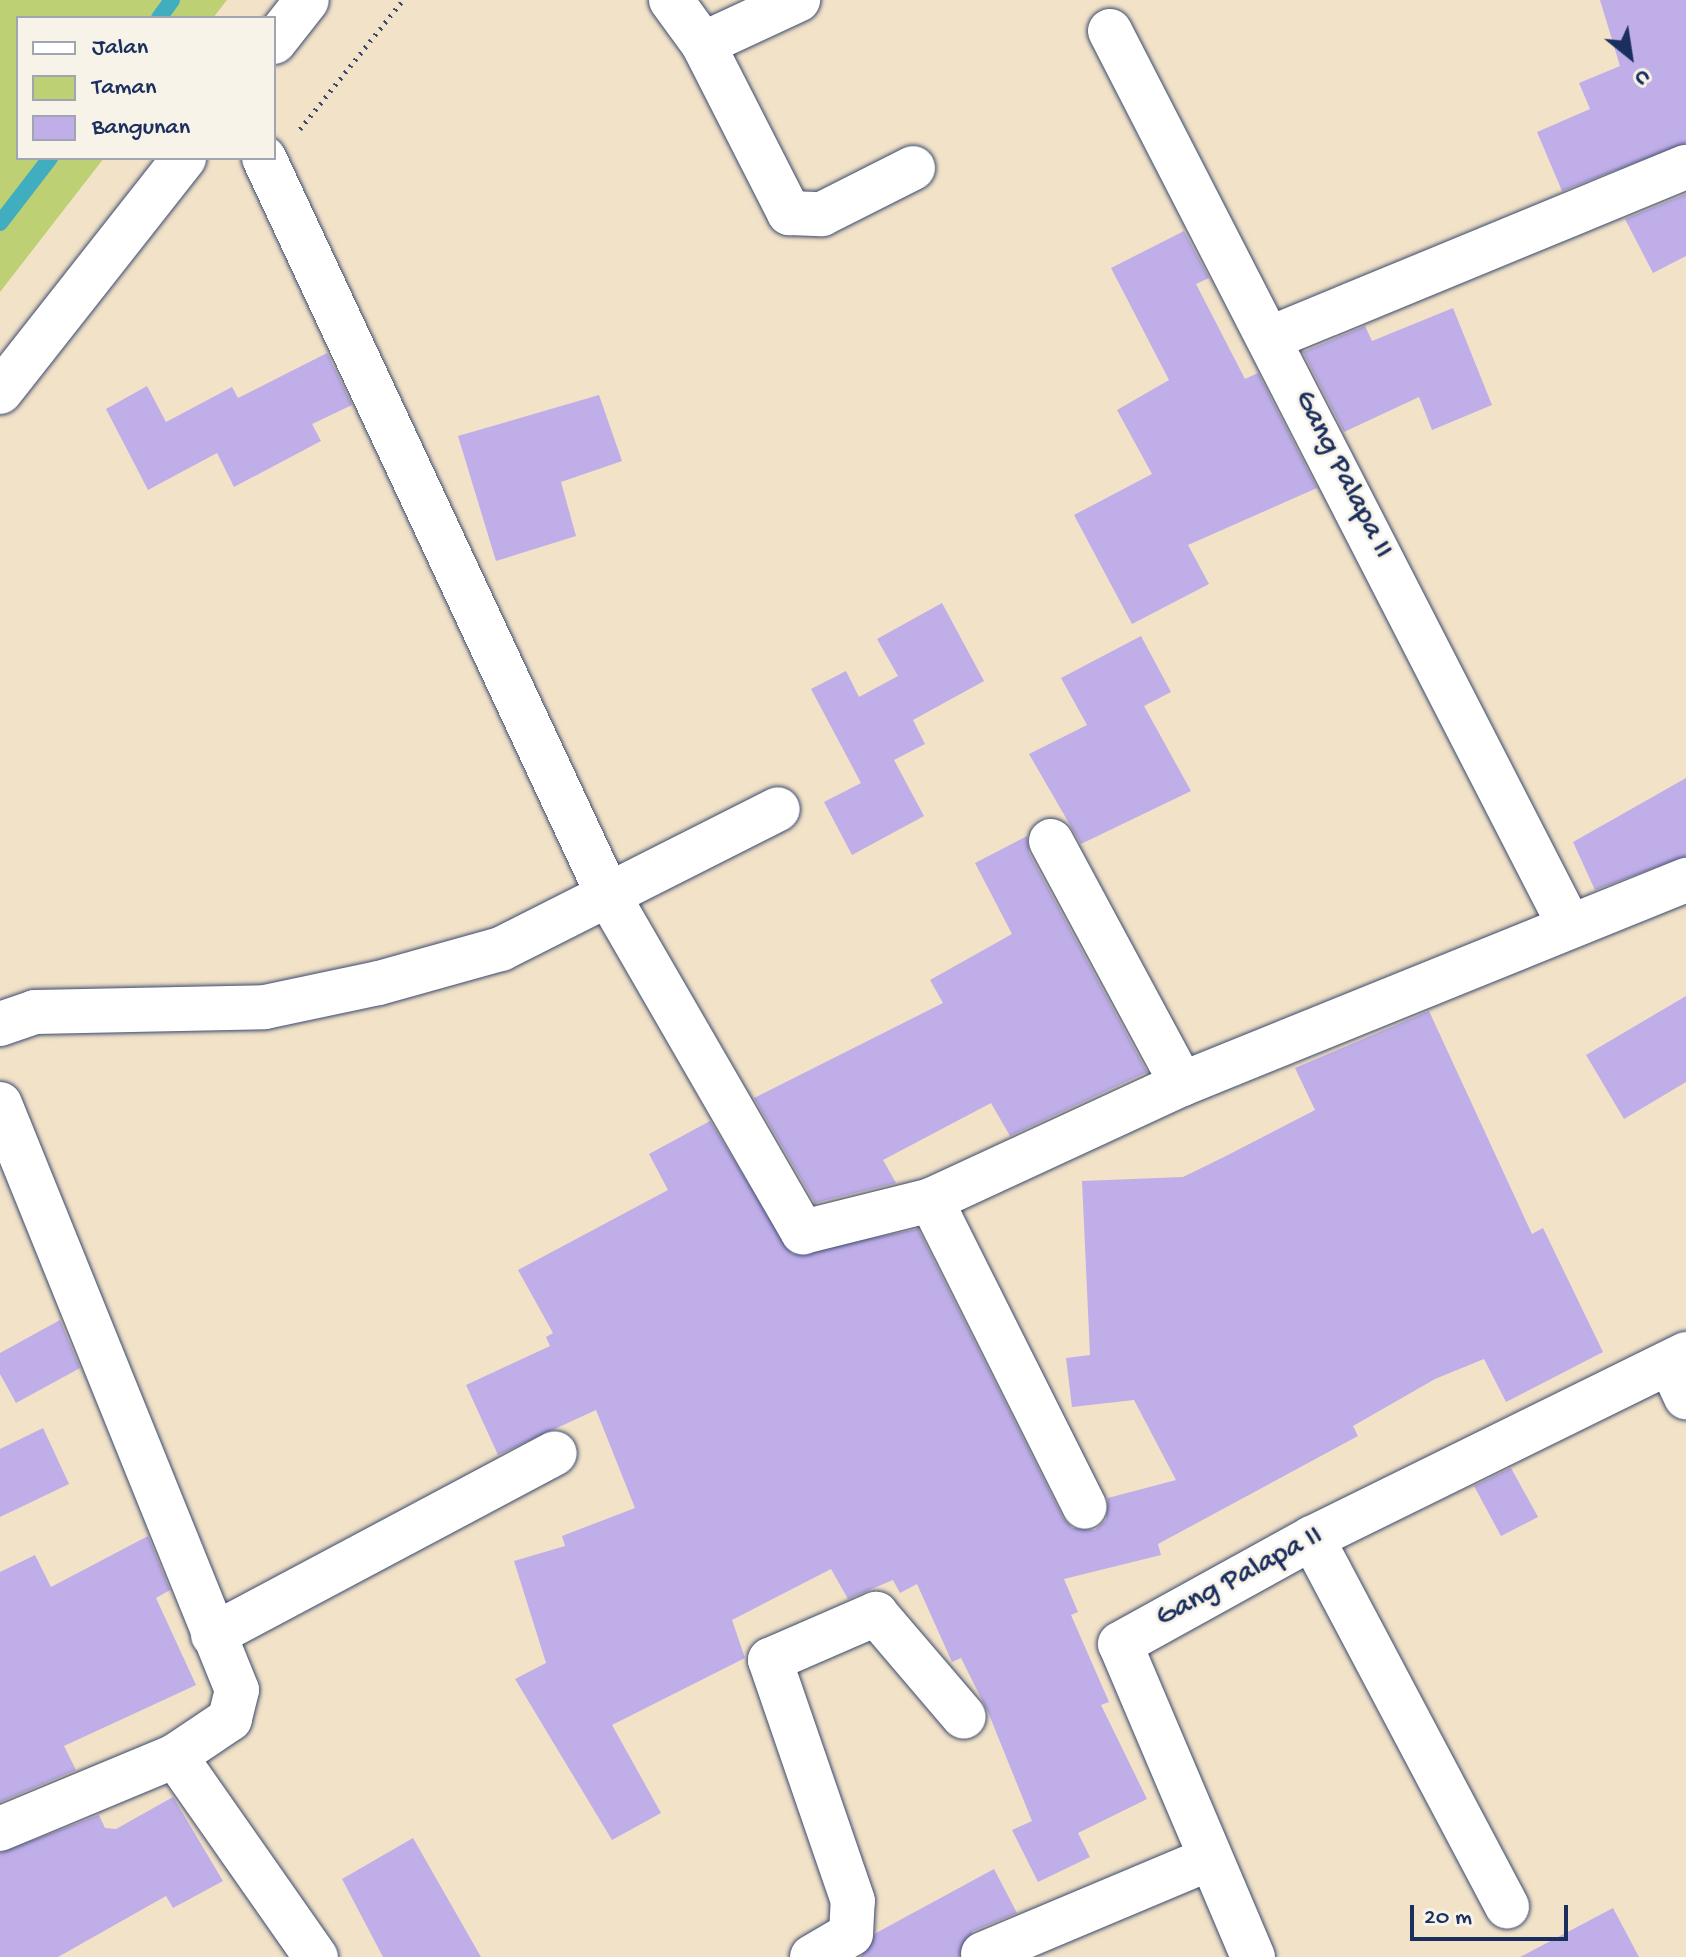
<!DOCTYPE html>
<html>
<head>
<meta charset="utf-8">
<style>
	body { margin:0 }
	#map { position:relative; width:1686px; height:1957px; overflow:hidden; background:#f2e2c8; font-family:"Gochi Hand",sans-serif }
	div>[style] { position:absolute }
	.green>* { inset:0; background:#bdd073 }
	.stream>* { height:16px; margin:-8px; padding:0 8px; transform-origin:8px; border-radius:8px; background:#41aec0 }
	.building>* { inset:0; background:#c0aee9 }
	.path>* { height:5px; margin-top:-2.5px; transform-origin:0; background:repeating-linear-gradient(90deg,#3b4a6e 0 2px,transparent 0 8px) }
	.roads { filter:drop-shadow(0 0 2px #3b4a6e) drop-shadow(0 0 2px #3b4a6e) }
	.minor>* { height:44px; margin:-22px; padding:0 22px; transform-origin:22px; border-radius:22px; background:#fff }
	.secondary>* { height:44px; margin:-22px; padding:0 22px; transform-origin:22px; border-radius:22px; background:#fff }
	span { translate:-50% -50%; white-space:nowrap; text-align:center; line-height:1.15; -webkit-text-stroke:6px #f7f3e8; paint-order:stroke }
	.street-label { font-size:30px; color:#1b2f5e }
	.legend { position:absolute; left:16px; top:16px; width:260px; height:144px; box-sizing:border-box; background:#f7f3e8; border:2px solid #9fa5b1; margin:0; padding:10px 14px; list-style:none; font-size:24px; color:#1b2f5e }
	.legend li { display:flex; align-items:center; gap:16px; height:40px }
	.legend b { width:40px; border:2px solid #9fa5b1 }
	.north { position:absolute; left:1590px; top:16px; width:80px; height:80px; -webkit-text-stroke:6px #f7f3e8; paint-order:stroke; rotate:150deg; font-size:22px; font-weight:700; line-height:32px; text-align:center; color:#1b2f5e }
	.north::after { content:''; display:block; margin:auto; width:28px; height:36px; background:#1b2f5e; clip-path:polygon(50% 0,100% 100%,50% 72%,0 100%) }
	.scale { position:absolute; left:1410px; top:1905px; width:158px; height:36px; box-sizing:border-box; border:4px solid #1b2f5e; border-top:0; padding-left:10px; font-size:24px; line-height:28px; white-space:nowrap; color:#1b2f5e; -webkit-text-stroke:6px #f7f3e8; paint-order:stroke }
</style>
</head>
<body>
<div id="map">
	<div class="green">
		<div style="clip-path:polygon(0 0,227px 0,213px 18px,18px 18px,18px 158px,104px 158px,0 292px)"></div>
	</div>
	<div class="stream">
		<div style="left:159px;top:18px;width:22px;rotate:-54deg"></div>
		<div style="left:0;top:223px;width:82px;rotate:-52.4deg"></div>
	</div>
	<div class="building">
		<div style="clip-path:polygon(1600px 0,1686px 0,1686px 143px,1562px 191px,1537px 132px,1590px 109px,1579px 83px,1620px 66px)"></div>
		<div style="clip-path:polygon(1686px 194px,1686px 256px,1653px 273px,1625px 219px)"></div>
		<div style="clip-path:polygon(1184px 231px,1209px 278px,1196px 284px,1245px 379px,1258px 373px,1317px 488px,1188px 545px,1209px 584px,1132px 624px,1074px 515px,1152px 474px,1117px 410px,1169px 380px,1111px 268px)"></div>
		<div style="clip-path:polygon(1453px 308px,1492px 405px,1432px 430px,1419px 397px,1344px 432px,1303px 352px,1365px 326px,1372px 341px)"></div>
		<div style="clip-path:polygon(327px 353px,352px 405px,312px 424px,321px 441px,234px 487px,217px 453px,148px 490px,106px 409px,147px 386px,166px 422px,232px 387px,238px 398px)"></div>
		<div style="clip-path:polygon(599px 395px,622px 461px,561px 482px,576px 536px,496px 561px,458px 436px)"></div>
		<div style="clip-path:polygon(942px 603px,984px 681px,913px 720px,925px 744px,894px 760px,924px 816px,852px 855px,824px 802px,861px 783px,811px 689px,846px 671px,859px 697px,898px 676px,877px 639px)"></div>
		<div style="clip-path:polygon(1141px 636px,1171px 692px,1144px 706px,1191px 791px,1081px 844px,1029px 754px,1087px 725px,1061px 678px)"></div>
		<div style="clip-path:polygon(1686px 778px,1686px 856px,1595px 890px,1573px 842px)"></div>
		<div style="clip-path:polygon(1027px 836px,1029px 853px,1147px 1072px,1010px 1136px,991px 1103px,883px 1160px,896px 1183px,815px 1203px,754px 1098px,943px 1003px,930px 980px,1012px 934px,975px 863px)"></div>
		<div style="clip-path:polygon(1686px 996px,1686px 1082px,1624px 1119px,1586px 1055px)"></div>
		<div style="clip-path:polygon(1429px 1011px,1532px 1234px,1543px 1228px,1603px 1352px,1506px 1402px,1484px 1359px,1435px 1379px,1353px 1426px,1358px 1436px,1158px 1544px,1161px 1555px,1064px 1579px,1078px 1612px,1071px 1615px,1109px 1702px,1101px 1705px,1147px 1799px,1078px 1833px,1090px 1857px,1038px 1882px,1012px 1830px,1032px 1821px,988px 1712px,961px 1658px,952px 1662px,917px 1584px,900px 1593px,893px 1580px,848px 1599px,831px 1569px,732px 1620px,745px 1658px,612px 1725px,661px 1813px,612px 1840px,515px 1679px,546px 1663px,514px 1561px,565px 1546px,562px 1536px,635px 1508px,596px 1410px,498px 1455px,466px 1385px,550px 1346px,546px 1337px,553px 1333px,518px 1270px,668px 1190px,649px 1154px,710px 1121px,792px 1254px,918px 1229px,1063px 1518px,1072px 1528px,1095px 1530px,1106px 1520px,1108px 1498px,1176px 1480px,1134px 1400px,1072px 1407px,1066px 1358px,1090px 1355px,1082px 1181px,1183px 1177px,1224px 1157px,1315px 1110px,1295px 1068px)"></div>
		<div style="clip-path:polygon(60px 1320px,80px 1368px,16px 1403px,0 1374px,0 1353px)"></div>
		<div style="clip-path:polygon(43px 1428px,69px 1484px,0 1517px,0 1449px)"></div>
		<div style="clip-path:polygon(1511px 1468px,1538px 1517px,1501px 1536px,1474px 1486px)"></div>
		<div style="clip-path:polygon(148px 1536px,170px 1590px,156px 1598px,196px 1685px,64px 1746px,76px 1770px,0 1802px,0 1572px,35px 1555px,51px 1587px)"></div>
		<div style="clip-path:polygon(173px 1797px,223px 1881px,173px 1908px,166px 1896px,58px 1957px,0 1957px,0 1853px,99px 1815px,105px 1828px,116px 1829px)"></div>
		<div style="clip-path:polygon(413px 1838px,481px 1957px,383px 1957px,342px 1879px)"></div>
		<div style="clip-path:polygon(994px 1869px,1017px 1913px,973px 1931px,959px 1957px,861px 1957px,876px 1933px)"></div>
		<div style="clip-path:polygon(1613px 1908px,1639px 1957px,1520px 1957px)"></div>
	</div>
	<div class="path">
		<div style="left:300px;top:129px;width:165px;rotate:-51.4deg"></div>
	</div>
	<div class="roads">
		<div class="minor">
			<div style="left:671px;top:0;width:54px;rotate:54deg"></div>
			<div style="left:703px;top:44px;width:190px;rotate:63deg"></div>
			<div style="left:789px;top:213px;width:33px;rotate:2deg"></div>
			<div style="left:822px;top:214px;width:102px;rotate:-26.8deg"></div>
			<div style="left:1110px;top:31px;width:1003px;rotate:62.82deg"></div>
			<div style="left:703px;top:44px;width:105px;rotate:-24.9deg"></div>
			<div style="left:264px;top:158px;width:811px;rotate:64.98deg"></div>
			<div style="left:607px;top:893px;width:392px;rotate:60deg"></div>
			<div style="left:803px;top:1232px;width:132px;rotate:-14deg"></div>
			<div style="left:931px;top:1200px;width:277px;rotate:-24.8deg"></div>
			<div style="left:1182px;top:1084px;width:544px;rotate:-22.04deg"></div>
			<div style="left:1273px;top:337px;width:447px;rotate:-22.4deg"></div>
			<div style="left:1051px;top:841px;width:276px;rotate:61.7deg"></div>
			<div style="left:0;top:1024px;width:37px;rotate:-19deg"></div>
			<div style="left:35px;top:1012px;width:230px;rotate:-1.2deg"></div>
			<div style="left:265px;top:1007px;width:116px;rotate:-11.9deg"></div>
			<div style="left:379px;top:983px;width:127px;rotate:-15.6deg"></div>
			<div style="left:501px;top:949px;width:310px;rotate:-26.8deg"></div>
			<div style="left:0;top:1104px;width:632px;rotate:67.98deg"></div>
			<div style="left:237px;top:1690px;width:30px;rotate:104deg"></div>
			<div style="left:230px;top:1719px;width:66px;rotate:146.1deg"></div>
			<div style="left:175px;top:1756px;width:190px;rotate:157.4deg"></div>
			<div style="left:931px;top:1200px;width:343px;rotate:63.4deg"></div>
			<div style="left:1670px;top:1363px;width:38px;rotate:65deg"></div>
			<div style="left:1312px;top:1538px;width:417px;rotate:62.1deg"></div>
			<div style="left:213px;top:1635px;width:387px;rotate:-28deg"></div>
			<div style="left:175px;top:1756px;width:246px;rotate:55deg"></div>
			<div style="left:983px;top:1954px;width:245px;rotate:-22.8deg"></div>
			<div style="left:812px;top:1957px;width:45px;rotate:-30.5deg"></div>
			<div style="left:851px;top:1934px;width:33px;rotate:-87deg"></div>
			<div style="left:853px;top:1901px;width:255px;rotate:-109deg"></div>
			<div style="left:770px;top:1660px;width:116px;rotate:-23.5deg"></div>
			<div style="left:876px;top:1614px;width:135px;rotate:49.5deg"></div>
			<div style="left:1253px;top:1957px;width:340px;rotate:-113deg"></div>
			<div style="left:1120px;top:1644px;width:219px;rotate:-28.9deg"></div>
			<div style="left:1312px;top:1538px;width:417px;rotate:-26.2deg"></div>
		</div>
		<div class="secondary">
			<div style="left:274px;top:42px;width:53px;rotate:-51.8deg"></div>
			<div style="left:0;top:392px;width:298px;rotate:-51.8deg"></div>
		</div>
	</div>
	<div class="street-label">
		<span style="left:1342px;top:475px;rotate:63deg">Gang Palapa II</span>
		<span style="left:1240px;top:1578px;rotate:-28deg">Gang Palapa II</span>
	</div>
	<ul class="legend">
	<li><b style="height:10px;background:#fff"></b>Jalan</li>
	<li><b style="height:22px;background:#bdd073"></b>Taman</li>
	<li><b style="height:22px;background:#c0aee9"></b>Bangunan</li>
	</ul>
	<div class="north">U</div>
	<div class="scale">20 m</div>
</div>
</body>
</html>
